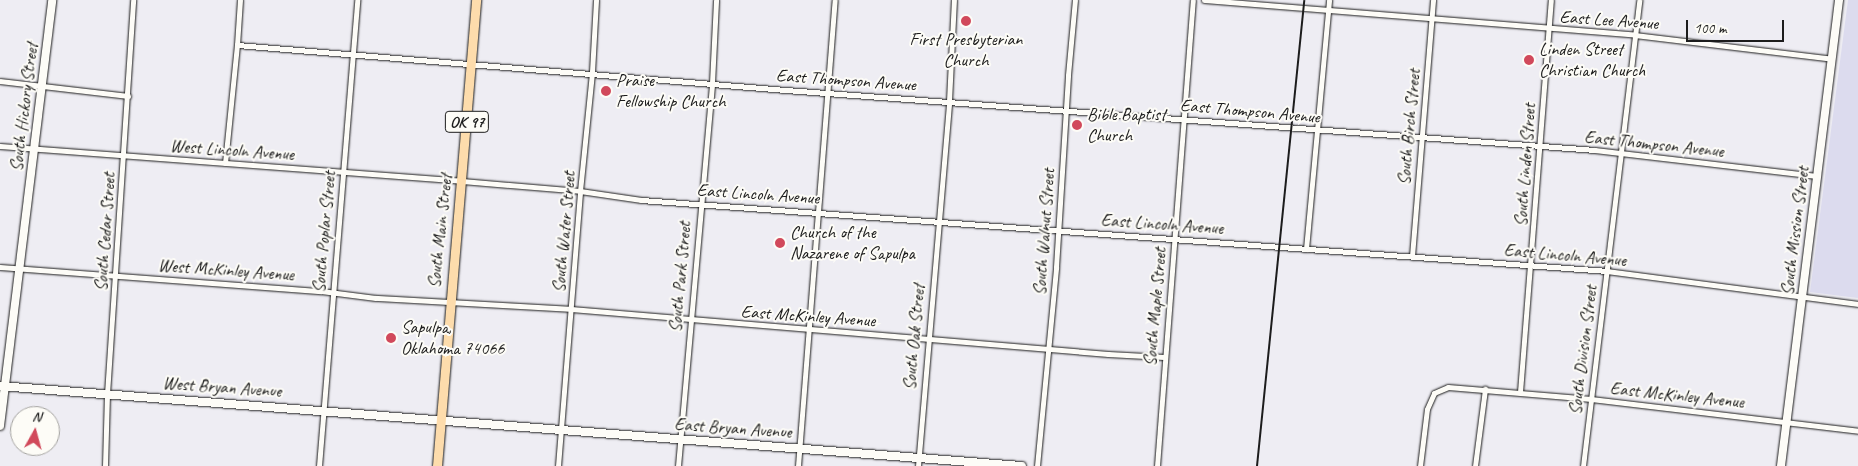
<!DOCTYPE html>
<html>
<head>
<meta charset="utf-8">
<style>
	body { margin:0 }
	#map { position:relative; width:1858px; height:466px; overflow:hidden; background:#eeedf3; font-family:Caveat,sans-serif }
	div>[style] { position:absolute }
	.built>* { inset:0; background:#dcdbee }
	.roads { filter:drop-shadow(0 0 1px #1c1c1c) drop-shadow(0 0 1px #1c1c1c) }
	.street>* { height:5px; margin:-2.5px; padding:0 2.5px; transform-origin:2.5px; border-radius:2.5px; background:#fdfcf7 }
	.secondary>* { height:8px; margin:-4px; padding:0 4px; transform-origin:4px; border-radius:4px; background:#fdfcf7 }
	.primary>* { height:9px; margin:-4.5px; padding:0 4.5px; transform-origin:4.5px; border-radius:4.5px; background:#fddcac }
	.rail>* { height:2px; margin:-1px; padding:0 1px; transform-origin:1px; border-radius:1px; background:#1c1c1c }
	.dots>* { width:14px; height:14px; translate:-50% -50%; box-sizing:border-box; border:2px solid #fdfcf7; border-radius:50% }
	span { translate:-50% -50%; white-space:nowrap; text-align:center; line-height:1.15; -webkit-text-stroke:4px #fdfcf7; paint-order:stroke }
	.shield-label span { padding:1px 4px; background:#fdfcf7; border:1px solid; border-radius:4px; -webkit-text-stroke-width:0 }
	.shield-label { font-size:16px; color:#1c1c1c; font-weight:700 }
	.street-label { font-size:18px; color:#1c1c1c }
	.poi-label { font-size:18px; color:#1c1c1c }
	.left { translate:0 -50%; text-align:left }
	.north { position:absolute; left:10px; top:406px; width:50px; height:50px; box-sizing:border-box; background:#fdfcf7; border:1px solid #a3a29f; border-radius:50%; rotate:7deg; font-size:14px; font-weight:700; line-height:20px; text-align:center; color:#1c1c1c }
	.north::after { content:''; display:block; margin:auto; width:18px; height:22px; background:#d1495b; clip-path:polygon(50% 0,100% 100%,50% 72%,0 100%) }
	.scale { position:absolute; left:1686px; top:20px; width:98px; height:22px; box-sizing:border-box; border:2px solid #1c1c1c; border-top:0; padding-left:6px; font-size:15px; line-height:18px; white-space:nowrap; color:#1c1c1c; -webkit-text-stroke:4px #fdfcf7; paint-order:stroke }
</style>
</head>
<body>
<div id="map">
	<div class="built">
		<div style="clip-path:polygon(1848px 0,1858px 0,1858px 298px,1810px 292px)"></div>
	</div>
	<div class="roads">
		<div class="street">
			<div style="left:1204px;top:0;width:432px;rotate:4.6deg"></div>
			<div style="left:1635px;top:35px;width:198px;rotate:6.9deg"></div>
			<div style="left:237px;top:45px;width:551px;rotate:4.69deg"></div>
			<div style="left:786px;top:90px;width:811px;rotate:4.24deg"></div>
			<div style="left:1595px;top:150px;width:223px;rotate:6.7deg"></div>
			<div style="left:0;top:81px;width:129px;rotate:6.7deg"></div>
			<div style="left:0;top:146px;width:463px;rotate:4.3deg"></div>
			<div style="left:462px;top:181px;width:118px;rotate:4.8deg"></div>
			<div style="left:580px;top:191px;width:62px;rotate:8.4deg"></div>
			<div style="left:641px;top:200px;width:969px;rotate:4.2deg"></div>
			<div style="left:1607px;top:271px;width:253px;rotate:7.5deg"></div>
			<div style="left:225px;top:163px;width:119px;rotate:-84.2deg"></div>
			<div style="left:237px;top:45px;width:45px;rotate:-86.2deg"></div>
			<div style="left:1306px;top:249px;width:250px;rotate:-84.7deg"></div>
			<div style="left:1412px;top:256px;width:257px;rotate:-85.3deg"></div>
			<div style="left:0;top:267px;width:322px;rotate:4.3deg"></div>
			<div style="left:321px;top:291px;width:55px;rotate:7.3deg"></div>
			<div style="left:376px;top:298px;width:195px;rotate:3.2deg"></div>
			<div style="left:571px;top:309px;width:539px;rotate:4.79deg"></div>
			<div style="left:1108px;top:354px;width:56px;rotate:3.1deg"></div>
			<div style="left:1520px;top:392px;width:393px;rotate:-85.5deg"></div>
			<div style="left:105px;top:466px;width:72px;rotate:-88.4deg"></div>
			<div style="left:107px;top:394px;width:395px;rotate:-86.2deg"></div>
			<div style="left:319px;top:466px;width:468px;rotate:-85.3deg"></div>
			<div style="left:558px;top:466px;width:276px;rotate:-85.4deg"></div>
			<div style="left:580px;top:191px;width:120px;rotate:-84.2deg"></div>
			<div style="left:592px;top:72px;width:72px;rotate:-86.8deg"></div>
			<div style="left:678px;top:466px;width:385px;rotate:-84.9deg"></div>
			<div style="left:712px;top:83px;width:83px;rotate:-87.2deg"></div>
			<div style="left:798px;top:466px;width:467px;rotate:-85.5deg"></div>
			<div style="left:918px;top:466px;width:366px;rotate:-85.1deg"></div>
			<div style="left:949px;top:101px;width:101px;rotate:-87.2deg"></div>
			<div style="left:1037px;top:466px;width:200px;rotate:-84.5deg"></div>
			<div style="left:1056px;top:267px;width:192px;rotate:-86.4deg"></div>
			<div style="left:1068px;top:75px;width:75px;rotate:-84.7deg"></div>
			<div style="left:1157px;top:466px;width:467px;rotate:-85.6deg"></div>
			<div style="left:1420px;top:466px;width:57px;rotate:-83deg"></div>
			<div style="left:1427px;top:409px;width:17px;rotate:-66deg"></div>
			<div style="left:1434px;top:393px;width:15px;rotate:-23deg"></div>
			<div style="left:1448px;top:387px;width:144px;rotate:4.8deg"></div>
			<div style="left:1591px;top:399px;width:269px;rotate:6.8deg"></div>
			<div style="left:1475px;top:466px;width:78px;rotate:-82.6deg"></div>
			<div style="left:1583px;top:466px;width:469px;rotate:-83.1deg"></div>
		</div>
		<div class="secondary">
			<div style="left:0;top:386px;width:1025px;rotate:4.48deg"></div>
			<div style="left:0;top:426px;width:429px;rotate:-83deg"></div>
			<div style="left:1781px;top:466px;width:470px;rotate:-82.9deg"></div>
		</div>
		<div class="primary">
			<div style="left:437px;top:466px;width:468px;rotate:-85.2deg"></div>
		</div>
	</div>
	<div class="rail">
		<div style="left:1257px;top:466px;width:468px;rotate:-84.2deg"></div>
	</div>
	<div class="dots">
		<div style="left:966px;top:21px;background:#d1495b"></div>
		<div style="left:1529px;top:60px;background:#d1495b"></div>
		<div style="left:606px;top:91px;background:#d1495b"></div>
		<div style="left:1077px;top:125px;background:#d1495b"></div>
		<div style="left:780px;top:243px;background:#d1495b"></div>
		<div style="left:391px;top:338px;background:#d1495b"></div>
	</div>
	<div class="shield-label">
		<span style="left:467px;top:122px">OK 97</span>
	</div>
	<div class="street-label">
		<span style="left:1609px;top:20px;rotate:4deg">East Lee Avenue</span>
		<span style="left:846px;top:80px;rotate:4deg">East Thompson Avenue</span>
		<span style="left:24px;top:107px;rotate:-83deg">South Hickory Street</span>
		<span style="left:1250px;top:111px;rotate:5deg">East Thompson Avenue</span>
		<span style="left:1409px;top:127px;rotate:-85deg">South Birch Street</span>
		<span style="left:1654px;top:144px;rotate:6deg">East Thompson Avenue</span>
		<span style="left:232px;top:150px;rotate:4deg">West Lincoln Avenue</span>
		<span style="left:1525px;top:165px;rotate:-86deg">South Linden Street</span>
		<span style="left:758px;top:194px;rotate:4deg">East Lincoln Avenue</span>
		<span style="left:1162px;top:224px;rotate:4deg">East Lincoln Avenue</span>
		<span style="left:440px;top:231px;rotate:-84deg">South Main Street</span>
		<span style="left:1795px;top:231px;rotate:-83deg">South Mission Street</span>
		<span style="left:105px;top:232px;rotate:-86deg">South Cedar Street</span>
		<span style="left:324px;top:232px;rotate:-85deg">South Poplar Street</span>
		<span style="left:564px;top:232px;rotate:-85deg">South Water Street</span>
		<span style="left:1044px;top:232px;rotate:-86deg">South Walnut Street</span>
		<span style="left:1565px;top:255px;rotate:5deg">East Lincoln Avenue</span>
		<span style="left:226px;top:270px;rotate:4deg">West McKinley Avenue</span>
		<span style="left:680px;top:277px;rotate:-85deg">South Park Street</span>
		<span style="left:1155px;top:307px;rotate:-85deg">South Maple Street</span>
		<span style="left:808px;top:316px;rotate:4deg">East McKinley Avenue</span>
		<span style="left:914px;top:337px;rotate:-85deg">South Oak Street</span>
		<span style="left:1583px;top:350px;rotate:-83deg">South Division Street</span>
		<span style="left:222px;top:387px;rotate:4deg">West Bryan Avenue</span>
		<span style="left:1677px;top:395px;rotate:6deg">East McKinley Avenue</span>
		<span style="left:733px;top:428px;rotate:4deg">East Bryan Avenue</span>
	</div>
	<div class="poi-label">
		<span style="left:966px;top:50px">First Presbyterian<br>Church</span>
		<span class="left" style="left:1539px;top:60px">Linden Street<br>Christian Church</span>
		<span class="left" style="left:616px;top:91px">Praise<br>Fellowship Church</span>
		<span class="left" style="left:1087px;top:125px">Bible Baptist<br>Church</span>
		<span class="left" style="left:790px;top:243px">Church of the<br>Nazarene of Sapulpa</span>
		<span class="left" style="left:401px;top:338px">Sapulpa,<br>Oklahoma 74066</span>
	</div>
	<div class="north">N</div>
	<div class="scale">100 m</div>
</div>
</body>
</html>
